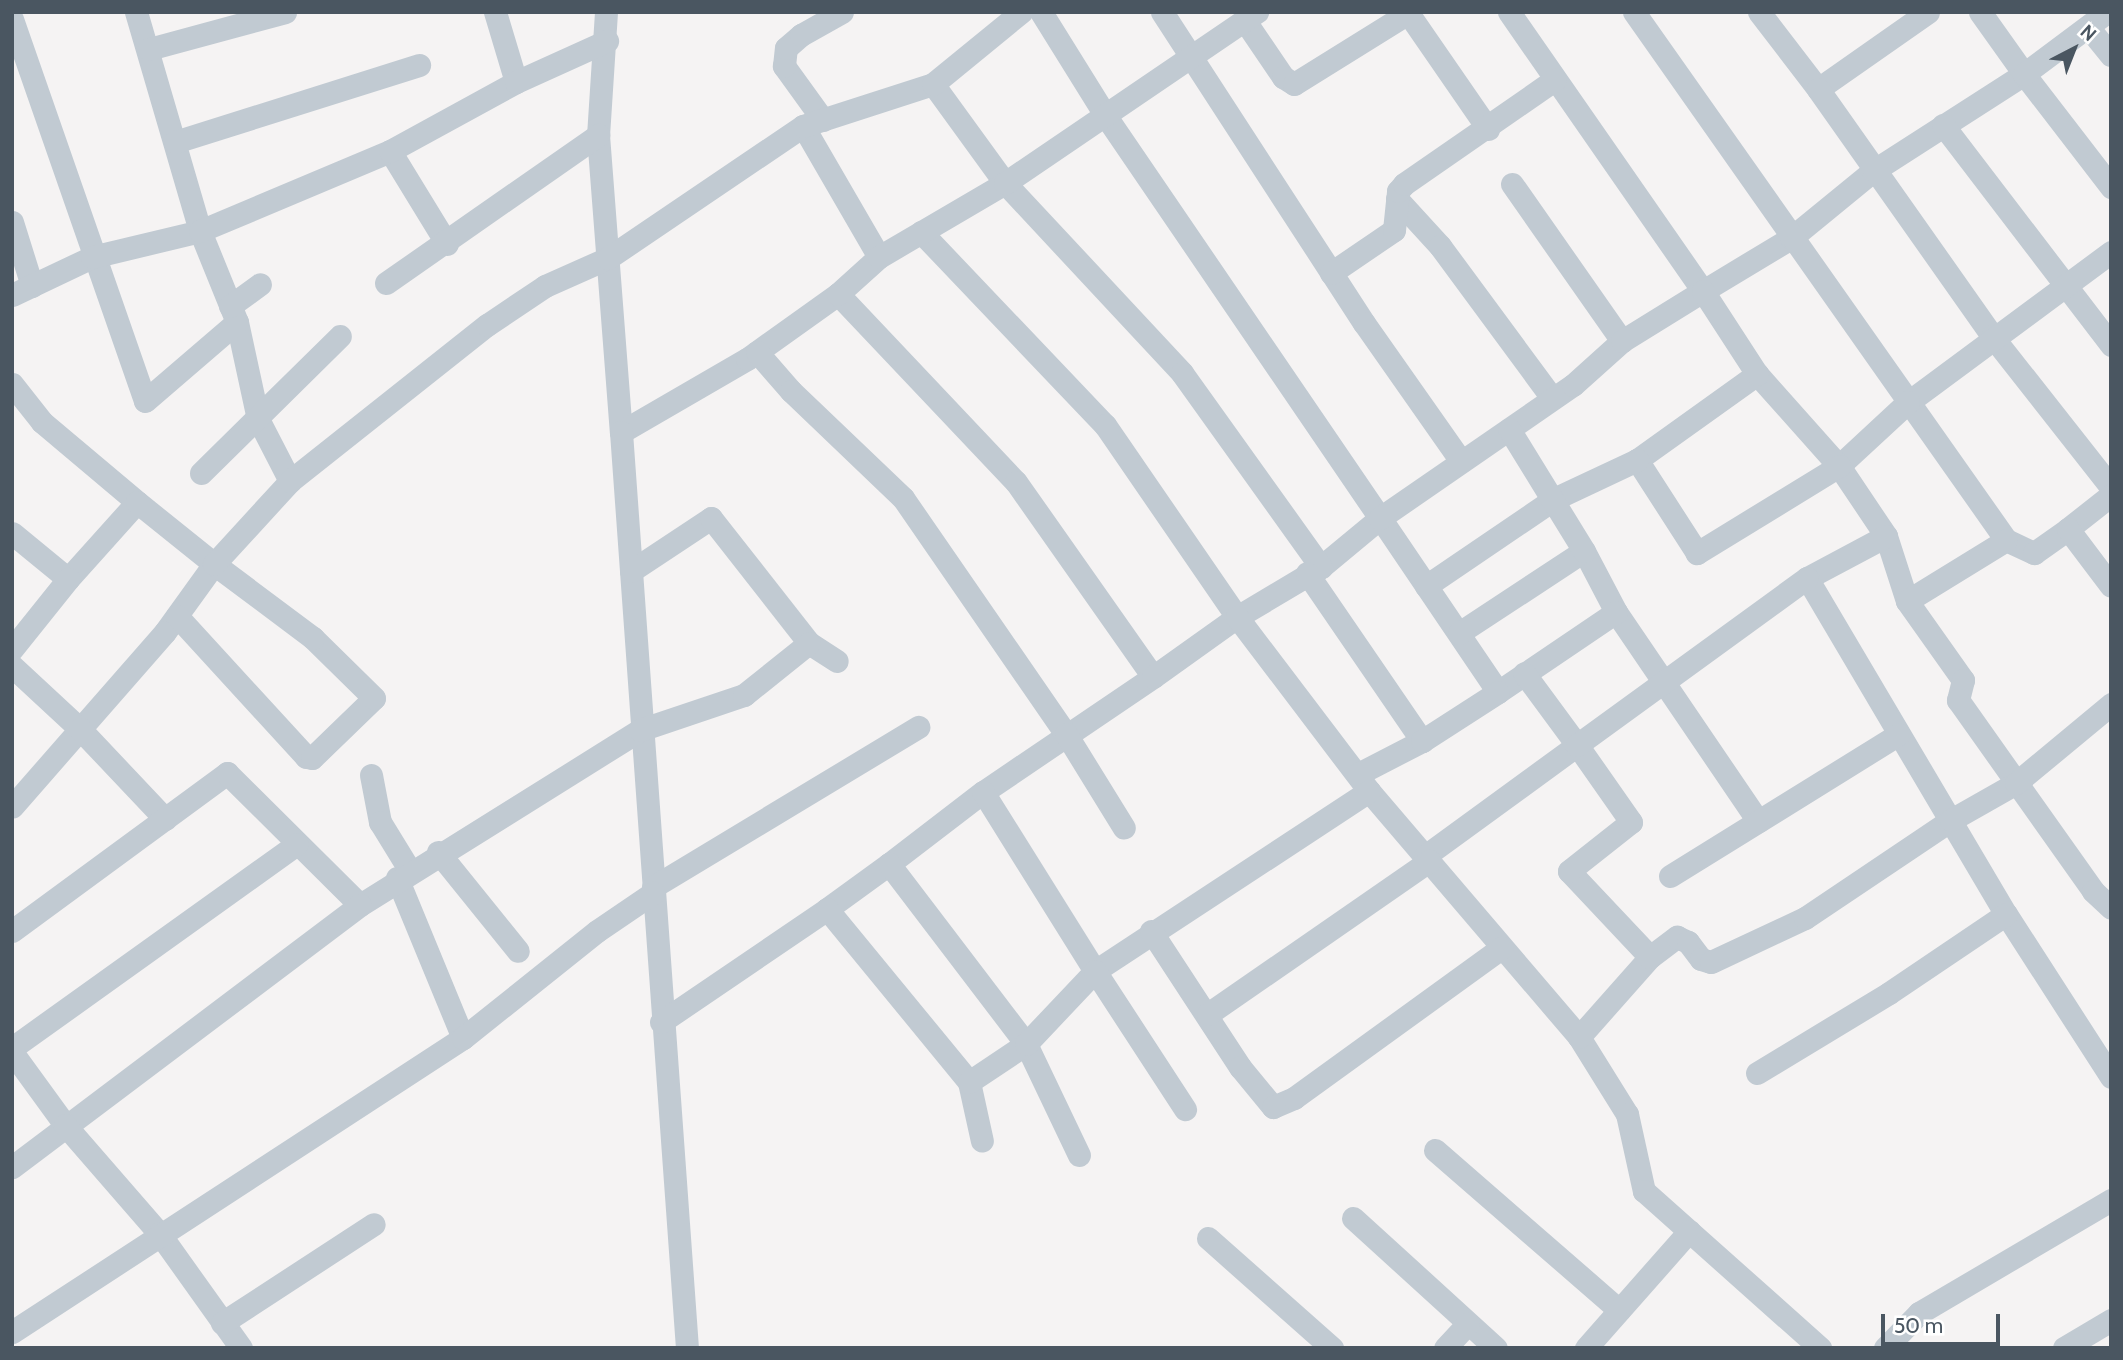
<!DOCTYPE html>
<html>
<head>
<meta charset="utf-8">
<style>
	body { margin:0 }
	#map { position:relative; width:2123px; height:1360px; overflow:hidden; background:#f5f3f3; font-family:Cabin,sans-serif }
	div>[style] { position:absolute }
	.minor>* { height:23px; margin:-11.5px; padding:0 11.5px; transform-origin:11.5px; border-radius:11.5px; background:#c1cad2 }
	span { translate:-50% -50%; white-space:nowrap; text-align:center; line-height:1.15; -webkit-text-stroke:5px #fff; paint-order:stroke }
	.frame { position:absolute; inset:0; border:14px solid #4a5661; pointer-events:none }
	.north { position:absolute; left:2039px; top:14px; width:70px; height:70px; -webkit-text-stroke:5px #fff; paint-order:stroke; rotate:42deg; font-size:19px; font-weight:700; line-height:28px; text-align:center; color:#4a5661 }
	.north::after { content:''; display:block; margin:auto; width:24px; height:32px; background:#4a5661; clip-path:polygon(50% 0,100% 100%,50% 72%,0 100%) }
	.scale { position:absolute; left:1881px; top:1314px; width:119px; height:32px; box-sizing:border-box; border:4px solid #4a5661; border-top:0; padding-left:9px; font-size:21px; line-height:24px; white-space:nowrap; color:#4a5661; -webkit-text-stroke:5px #fff; paint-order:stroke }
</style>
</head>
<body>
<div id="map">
	<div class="minor">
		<div style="left:136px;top:12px;width:228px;rotate:73.7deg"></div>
		<div style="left:200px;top:231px;width:98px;rotate:67.9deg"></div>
		<div style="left:237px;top:322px;width:99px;rotate:77.8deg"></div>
		<div style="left:258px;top:419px;width:70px;rotate:62.7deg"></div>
		<div style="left:495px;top:12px;width:73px;rotate:73.3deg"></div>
		<div style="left:606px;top:12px;width:123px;rotate:93.7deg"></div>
		<div style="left:598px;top:135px;width:298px;rotate:85.6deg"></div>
		<div style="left:621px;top:432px;width:146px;rotate:-30.1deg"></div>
		<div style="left:747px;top:359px;width:112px;rotate:-35.5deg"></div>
		<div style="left:838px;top:294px;width:259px;rotate:46.6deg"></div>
		<div style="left:1016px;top:482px;width:238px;rotate:54.9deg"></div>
		<div style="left:1153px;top:677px;width:205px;rotate:145.9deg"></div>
		<div style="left:1041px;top:12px;width:121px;rotate:58.1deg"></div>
		<div style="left:1105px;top:115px;width:488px;rotate:55.7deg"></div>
		<div style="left:1380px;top:518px;width:77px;rotate:140.3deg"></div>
		<div style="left:1321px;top:567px;width:98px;rotate:149.2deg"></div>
		<div style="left:1237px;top:617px;width:103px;rotate:144.5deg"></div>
		<div style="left:1162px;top:12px;width:371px;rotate:57deg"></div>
		<div style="left:1364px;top:323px;width:169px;rotate:54.9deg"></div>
		<div style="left:1509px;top:12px;width:340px;rotate:55.2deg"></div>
		<div style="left:1703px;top:291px;width:103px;rotate:-31.1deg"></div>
		<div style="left:1791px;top:238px;width:106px;rotate:-39.3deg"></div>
		<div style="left:1873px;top:171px;width:179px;rotate:-32.7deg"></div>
		<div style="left:2024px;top:74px;width:143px;rotate:52.4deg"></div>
		<div style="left:1634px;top:12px;width:646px;rotate:54.83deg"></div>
		<div style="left:2006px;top:540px;width:31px;rotate:25deg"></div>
		<div style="left:2034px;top:553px;width:42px;rotate:-35.2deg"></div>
		<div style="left:1759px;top:12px;width:97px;rotate:52.5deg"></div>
		<div style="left:1928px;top:12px;width:134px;rotate:145deg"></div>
		<div style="left:1818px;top:89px;width:302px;rotate:54.8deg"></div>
		<div style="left:1992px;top:336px;width:192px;rotate:51.8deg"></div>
		<div style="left:1980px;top:12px;width:76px;rotate:54.6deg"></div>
		<div style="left:2024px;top:74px;width:104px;rotate:-36.8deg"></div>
		<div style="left:12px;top:19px;width:404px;rotate:70.8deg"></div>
		<div style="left:145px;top:401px;width:121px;rotate:-40.7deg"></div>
		<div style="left:1245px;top:21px;width:68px;rotate:55.8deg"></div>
		<div style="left:1283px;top:77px;width:13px;rotate:32deg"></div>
		<div style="left:1294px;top:84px;width:134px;rotate:-31.9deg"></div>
		<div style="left:1408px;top:13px;width:141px;rotate:55.4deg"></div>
		<div style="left:2088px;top:27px;width:36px;rotate:51deg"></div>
		<div style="left:149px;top:49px;width:141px;rotate:-15.2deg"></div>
		<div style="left:933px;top:84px;width:122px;rotate:54deg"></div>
		<div style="left:1005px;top:183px;width:260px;rotate:47deg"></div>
		<div style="left:1182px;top:373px;width:239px;rotate:54.4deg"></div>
		<div style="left:823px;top:120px;width:67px;rotate:-125.8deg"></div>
		<div style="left:784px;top:66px;width:18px;rotate:-84deg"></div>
		<div style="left:786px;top:48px;width:20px;rotate:-41deg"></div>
		<div style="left:801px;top:35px;width:47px;rotate:-29.3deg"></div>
		<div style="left:1943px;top:125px;width:277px;rotate:52.6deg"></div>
		<div style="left:803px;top:126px;width:151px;rotate:59.9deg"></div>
		<div style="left:175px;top:142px;width:256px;rotate:-17.5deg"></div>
		<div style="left:390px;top:151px;width:109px;rotate:58.5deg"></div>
		<div style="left:1512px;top:184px;width:192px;rotate:55deg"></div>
		<div style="left:1397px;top:199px;width:64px;rotate:47.5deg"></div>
		<div style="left:1440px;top:246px;width:189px;rotate:53.6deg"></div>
		<div style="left:12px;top:222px;width:67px;rotate:72.6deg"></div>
		<div style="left:921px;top:232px;width:267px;rotate:46.4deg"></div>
		<div style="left:1105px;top:425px;width:233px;rotate:55.5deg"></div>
		<div style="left:1237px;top:617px;width:218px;rotate:52.8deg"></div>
		<div style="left:1369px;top:791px;width:323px;rotate:49.5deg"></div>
		<div style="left:1579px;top:1037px;width:91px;rotate:58.1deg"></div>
		<div style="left:1627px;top:1114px;width:79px;rotate:77.6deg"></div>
		<div style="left:1644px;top:1191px;width:236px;rotate:41.7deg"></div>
		<div style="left:2111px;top:252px;width:252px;rotate:143.5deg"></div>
		<div style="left:1908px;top:402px;width:94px;rotate:137.2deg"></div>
		<div style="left:1839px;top:466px;width:84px;rotate:56.1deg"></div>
		<div style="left:1886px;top:536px;width:68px;rotate:72.1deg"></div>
		<div style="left:1907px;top:601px;width:97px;rotate:54.7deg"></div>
		<div style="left:1963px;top:680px;width:21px;rotate:104deg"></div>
		<div style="left:1958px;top:700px;width:234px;rotate:54.7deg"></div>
		<div style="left:2093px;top:891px;width:25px;rotate:43deg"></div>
		<div style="left:1331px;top:273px;width:76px;rotate:-34.3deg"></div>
		<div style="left:1394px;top:230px;width:39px;rotate:-84deg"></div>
		<div style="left:1398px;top:191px;width:9px;rotate:-49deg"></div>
		<div style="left:1404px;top:184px;width:183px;rotate:-34.7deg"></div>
		<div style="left:386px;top:283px;width:259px;rotate:-34.9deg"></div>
		<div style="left:838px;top:294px;width:55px;rotate:-42.1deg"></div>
		<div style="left:879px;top:257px;width:146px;rotate:-30.4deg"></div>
		<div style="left:1005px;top:183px;width:305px;rotate:-34.2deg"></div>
		<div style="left:12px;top:295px;width:89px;rotate:-25.4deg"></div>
		<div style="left:92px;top:257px;width:111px;rotate:-13.5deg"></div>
		<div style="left:200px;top:231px;width:206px;rotate:-22.8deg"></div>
		<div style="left:390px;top:151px;width:144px;rotate:-28.7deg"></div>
		<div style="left:516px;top:82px;width:100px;rotate:-24.3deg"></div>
		<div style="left:230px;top:306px;width:37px;rotate:-36deg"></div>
		<div style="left:757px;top:352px;width:52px;rotate:48.9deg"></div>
		<div style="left:791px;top:391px;width:155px;rotate:43.7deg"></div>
		<div style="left:903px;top:498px;width:287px;rotate:55.4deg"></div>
		<div style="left:1066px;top:734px;width:110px;rotate:58.3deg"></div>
		<div style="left:1757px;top:374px;width:123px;rotate:48.3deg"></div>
		<div style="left:1839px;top:466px;width:167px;rotate:148.5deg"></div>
		<div style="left:1697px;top:553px;width:111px;rotate:-122.8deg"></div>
		<div style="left:1637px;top:460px;width:148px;rotate:-35.6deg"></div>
		<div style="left:12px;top:384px;width:48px;rotate:51.7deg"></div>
		<div style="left:42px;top:422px;width:124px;rotate:40.1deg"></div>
		<div style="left:621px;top:432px;width:918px;rotate:85.88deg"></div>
		<div style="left:201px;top:473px;width:195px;rotate:-44.6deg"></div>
		<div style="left:2111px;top:495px;width:55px;rotate:141.7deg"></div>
		<div style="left:2068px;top:529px;width:71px;rotate:53deg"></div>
		<div style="left:12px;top:533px;width:72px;rotate:39.4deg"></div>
		<div style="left:68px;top:579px;width:103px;rotate:-48.1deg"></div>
		<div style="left:137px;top:502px;width:99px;rotate:38.8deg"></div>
		<div style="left:214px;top:564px;width:84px;rotate:125.8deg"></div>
		<div style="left:165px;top:632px;width:232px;rotate:131.2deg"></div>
		<div style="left:1886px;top:536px;width:89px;rotate:152deg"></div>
		<div style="left:1807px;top:578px;width:391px;rotate:59.4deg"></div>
		<div style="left:2006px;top:914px;width:194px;rotate:57.2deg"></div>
		<div style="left:1584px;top:551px;width:69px;rotate:62.3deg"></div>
		<div style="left:1616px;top:612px;width:253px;rotate:55.8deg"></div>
		<div style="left:631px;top:571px;width:96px;rotate:-33.5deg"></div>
		<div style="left:711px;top:518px;width:159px;rotate:51.9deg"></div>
		<div style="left:809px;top:643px;width:33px;rotate:33deg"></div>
		<div style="left:1307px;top:573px;width:204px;rotate:55.6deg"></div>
		<div style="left:1426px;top:586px;width:155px;rotate:-34.2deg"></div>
		<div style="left:1554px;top:499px;width:92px;rotate:-25.2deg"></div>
		<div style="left:1907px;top:601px;width:116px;rotate:-31.6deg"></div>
		<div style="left:1616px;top:612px;width:143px;rotate:145.9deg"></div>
		<div style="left:1498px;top:692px;width:210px;rotate:-124.1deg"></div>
		<div style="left:1380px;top:518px;width:234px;rotate:-34.6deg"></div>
		<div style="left:1573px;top:385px;width:66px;rotate:-41.9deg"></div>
		<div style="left:1622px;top:341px;width:95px;rotate:-31.7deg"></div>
		<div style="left:1703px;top:291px;width:99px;rotate:57deg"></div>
		<div style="left:177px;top:616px;width:191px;rotate:47.5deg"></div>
		<div style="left:306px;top:757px;width:6px;rotate:9deg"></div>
		<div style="left:312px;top:758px;width:86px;rotate:-44.1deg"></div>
		<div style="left:374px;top:698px;width:86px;rotate:-135.5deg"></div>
		<div style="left:313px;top:638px;width:124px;rotate:-143.2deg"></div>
		<div style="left:214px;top:564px;width:113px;rotate:-47.5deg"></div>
		<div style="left:290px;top:481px;width:251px;rotate:-38.4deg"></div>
		<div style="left:487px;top:325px;width:70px;rotate:-33.9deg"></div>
		<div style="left:545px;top:286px;width:69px;rotate:-24deg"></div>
		<div style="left:608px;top:258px;width:235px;rotate:-34.1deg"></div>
		<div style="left:803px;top:126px;width:137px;rotate:-17.9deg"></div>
		<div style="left:933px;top:84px;width:114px;rotate:-39.3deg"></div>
		<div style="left:1459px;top:633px;width:149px;rotate:-33.3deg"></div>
		<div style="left:1584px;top:551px;width:143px;rotate:-121.6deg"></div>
		<div style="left:12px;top:649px;width:90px;rotate:-51.3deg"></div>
		<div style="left:12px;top:666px;width:93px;rotate:42.8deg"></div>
		<div style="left:80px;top:729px;width:124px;rotate:46.6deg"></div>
		<div style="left:1358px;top:774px;width:72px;rotate:-27.3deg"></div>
		<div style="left:1422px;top:741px;width:90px;rotate:-32.8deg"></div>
		<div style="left:371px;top:775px;width:48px;rotate:79.2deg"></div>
		<div style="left:380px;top:822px;width:57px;rotate:58.5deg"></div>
		<div style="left:438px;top:852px;width:127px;rotate:51.1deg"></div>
		<div style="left:1425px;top:856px;width:188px;rotate:-36.1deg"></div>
		<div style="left:1577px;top:745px;width:89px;rotate:-126.4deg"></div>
		<div style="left:889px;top:864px;width:118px;rotate:-37.5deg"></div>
		<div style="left:983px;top:792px;width:211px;rotate:58deg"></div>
		<div style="left:1095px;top:971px;width:328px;rotate:-33.3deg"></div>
		<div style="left:1670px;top:876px;width:269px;rotate:-31.8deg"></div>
		<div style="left:397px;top:878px;width:173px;rotate:67.6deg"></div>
		<div style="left:653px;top:887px;width:310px;rotate:-31.1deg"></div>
		<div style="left:360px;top:905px;width:330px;rotate:-32deg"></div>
		<div style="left:640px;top:730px;width:110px;rotate:-18.6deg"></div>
		<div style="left:744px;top:695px;width:83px;rotate:-38.7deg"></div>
		<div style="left:827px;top:909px;width:77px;rotate:-36deg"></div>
		<div style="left:889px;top:864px;width:226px;rotate:52.7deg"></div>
		<div style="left:1026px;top:1044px;width:123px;rotate:64.5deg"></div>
		<div style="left:12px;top:931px;width:267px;rotate:-36.3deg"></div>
		<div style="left:227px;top:773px;width:187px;rotate:44.8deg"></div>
		<div style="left:360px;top:905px;width:436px;rotate:143deg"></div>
		<div style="left:1151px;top:931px;width:163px;rotate:56.8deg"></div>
		<div style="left:1240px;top:1067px;width:52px;rotate:50.5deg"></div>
		<div style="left:1273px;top:1107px;width:23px;rotate:-23deg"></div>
		<div style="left:1294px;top:1098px;width:256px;rotate:-35.9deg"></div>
		<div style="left:1650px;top:957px;width:34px;rotate:-37deg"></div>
		<div style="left:1677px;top:937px;width:12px;rotate:24deg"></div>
		<div style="left:1688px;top:942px;width:21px;rotate:53deg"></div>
		<div style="left:1701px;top:959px;width:10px;rotate:17deg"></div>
		<div style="left:1711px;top:962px;width:104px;rotate:-25.1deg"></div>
		<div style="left:1805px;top:918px;width:176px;rotate:-33.9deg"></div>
		<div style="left:1951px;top:820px;width:75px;rotate:-29.6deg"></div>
		<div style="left:2016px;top:783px;width:124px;rotate:-39.7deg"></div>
		<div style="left:1208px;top:1014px;width:269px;rotate:-34.7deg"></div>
		<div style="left:661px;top:1022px;width:201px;rotate:-34.2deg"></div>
		<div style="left:827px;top:909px;width:224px;rotate:50.6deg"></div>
		<div style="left:969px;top:1082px;width:60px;rotate:77.6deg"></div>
		<div style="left:1579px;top:1037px;width:107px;rotate:-48.4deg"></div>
		<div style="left:1650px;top:957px;width:118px;rotate:-133.3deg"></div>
		<div style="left:1569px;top:871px;width:79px;rotate:-38.3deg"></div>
		<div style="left:1631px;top:822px;width:94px;rotate:-125deg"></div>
		<div style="left:1577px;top:745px;width:284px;rotate:-36deg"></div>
		<div style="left:12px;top:1048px;width:350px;rotate:-35.6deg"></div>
		<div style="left:12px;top:1052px;width:90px;rotate:54deg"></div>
		<div style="left:65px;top:1125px;width:143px;rotate:49deg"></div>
		<div style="left:159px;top:1233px;width:141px;rotate:54.5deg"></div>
		<div style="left:1757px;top:1073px;width:154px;rotate:-31.2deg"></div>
		<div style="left:1889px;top:993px;width:141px;rotate:-34deg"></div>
		<div style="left:969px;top:1082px;width:69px;rotate:-33.7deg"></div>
		<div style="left:1026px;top:1044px;width:100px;rotate:-46.6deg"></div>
		<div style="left:1095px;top:971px;width:165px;rotate:56.9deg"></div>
		<div style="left:1435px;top:1150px;width:244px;rotate:41deg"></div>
		<div style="left:1353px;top:1218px;width:193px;rotate:42.3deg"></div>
		<div style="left:1208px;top:1238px;width:166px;rotate:41.6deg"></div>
		<div style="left:222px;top:1323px;width:181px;rotate:-33.1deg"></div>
		<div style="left:12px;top:1332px;width:538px;rotate:-33.1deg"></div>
		<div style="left:463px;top:1038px;width:171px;rotate:-38.6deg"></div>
		<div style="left:597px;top:931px;width:68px;rotate:-34.2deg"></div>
		<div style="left:1445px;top:1348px;width:33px;rotate:-47deg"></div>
		<div style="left:1586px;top:1348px;width:156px;rotate:-48.6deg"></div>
		<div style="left:1885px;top:1348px;width:49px;rotate:-45.8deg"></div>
		<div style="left:1919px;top:1313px;width:223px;rotate:-30.5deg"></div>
		<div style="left:2064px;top:1348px;width:55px;rotate:-30.8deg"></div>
	</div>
	<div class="frame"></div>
	<div class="north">N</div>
	<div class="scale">50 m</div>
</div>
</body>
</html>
